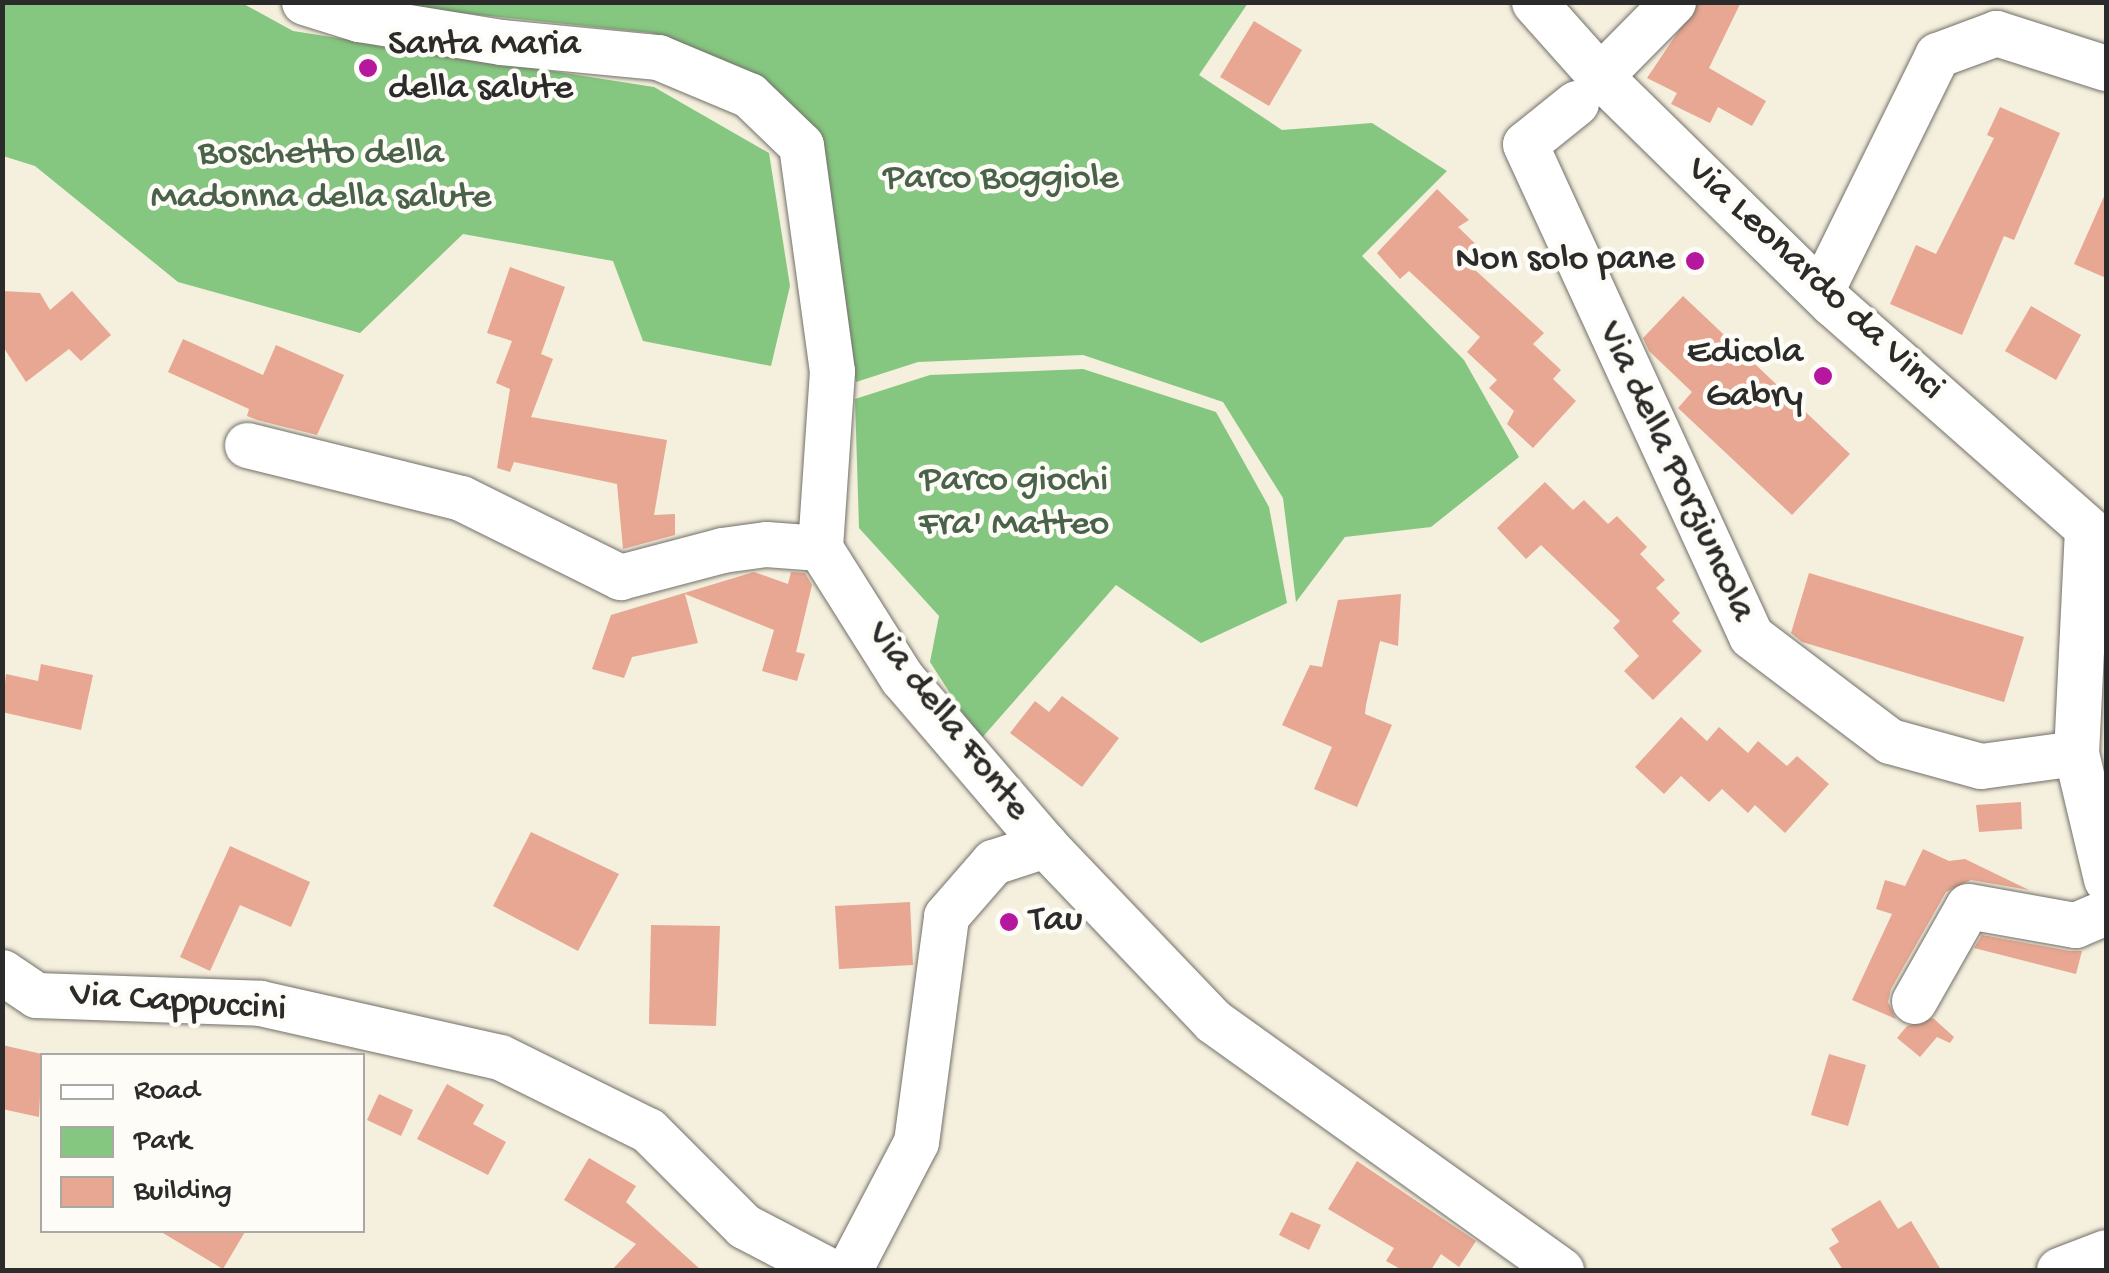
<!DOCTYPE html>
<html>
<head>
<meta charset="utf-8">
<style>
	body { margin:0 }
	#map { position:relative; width:2109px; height:1273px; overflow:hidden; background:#f5efdd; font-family:"Gochi Hand",sans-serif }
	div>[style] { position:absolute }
	.green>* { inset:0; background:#85c780 }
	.building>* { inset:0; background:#e7a792 }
	.roads { filter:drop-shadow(0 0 2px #727069) drop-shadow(0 0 2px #727069) }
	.minor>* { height:45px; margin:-22.5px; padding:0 22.5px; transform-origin:22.5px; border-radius:22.5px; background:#fff }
	.dots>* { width:28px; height:28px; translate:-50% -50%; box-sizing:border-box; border:5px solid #fdfcf7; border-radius:50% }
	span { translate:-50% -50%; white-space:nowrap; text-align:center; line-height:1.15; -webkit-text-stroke:9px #fdfcf7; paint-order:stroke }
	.poi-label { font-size:38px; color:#2b2b2b }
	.left { translate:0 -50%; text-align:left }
	.right { translate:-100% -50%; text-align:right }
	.park-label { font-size:38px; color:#4a6249 }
	.street-label { font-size:38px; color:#2b2b2b }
	.frame { position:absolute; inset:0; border:5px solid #2b2b2b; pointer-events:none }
	.legend { position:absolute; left:40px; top:1053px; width:325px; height:180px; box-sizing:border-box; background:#fdfcf7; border:2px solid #a9a8a5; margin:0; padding:12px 18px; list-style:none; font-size:30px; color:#2b2b2b }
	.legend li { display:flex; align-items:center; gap:20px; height:50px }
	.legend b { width:50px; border:2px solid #a9a8a5 }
</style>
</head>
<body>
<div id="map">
	<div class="green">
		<div style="clip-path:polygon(3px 3px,242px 3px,293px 31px,654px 87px,769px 153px,790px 286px,771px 366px,643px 341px,613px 261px,463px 234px,360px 333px,178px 282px,35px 166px,3px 156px)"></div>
		<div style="clip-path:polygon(365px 3px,1248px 3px,1199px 75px,1282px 130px,1372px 123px,1447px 171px,1362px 256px,1464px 360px,1519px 457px,1431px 527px,1345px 537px,1296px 602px,1283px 498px,1223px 402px,1083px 355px,918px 362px,856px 382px,811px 128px,750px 76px,652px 33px)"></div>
		<div style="clip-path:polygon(1083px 369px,1216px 412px,1269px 507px,1287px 603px,1201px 643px,1116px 585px,980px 740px,930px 662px,939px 616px,859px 528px,855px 399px,930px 375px)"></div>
	</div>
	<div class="building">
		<div style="clip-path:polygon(1698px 2px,1741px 2px,1709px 68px,1766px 101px,1752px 126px,1718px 107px,1710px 123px,1671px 104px,1677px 93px,1647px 78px)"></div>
		<div style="clip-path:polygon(1254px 21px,1302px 50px,1269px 106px,1220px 77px)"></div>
		<div style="clip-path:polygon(2000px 107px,2060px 133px,2014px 240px,2004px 236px,1962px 335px,1890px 304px,1916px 245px,1936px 254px,1994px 138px,1987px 135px)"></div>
		<div style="clip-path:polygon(1437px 189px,1469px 220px,1458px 227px,1487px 255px,1474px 269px,1544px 333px,1533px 344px,1561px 370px,1553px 379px,1576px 401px,1533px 448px,1507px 424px,1514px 411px,1489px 388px,1497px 380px,1467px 352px,1480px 337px,1409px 271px,1400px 279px,1377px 253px)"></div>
		<div style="clip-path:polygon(2106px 192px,2106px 278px,2074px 264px)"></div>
		<div style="clip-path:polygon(510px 267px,565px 287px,541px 354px,553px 359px,531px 417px,667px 440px,654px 515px,675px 514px,675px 535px,623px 549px,617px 484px,514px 462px,510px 472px,497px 468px,510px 389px,496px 383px,512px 341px,487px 333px)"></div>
		<div style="clip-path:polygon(2px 291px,40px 293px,50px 310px,72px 291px,111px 335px,81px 361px,69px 349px,26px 382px,2px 345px)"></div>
		<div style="clip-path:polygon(1683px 296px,1850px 454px,1792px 515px,1678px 408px,1692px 392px,1649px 351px,1643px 338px)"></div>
		<div style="clip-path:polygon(2031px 306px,2081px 335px,2056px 380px,2005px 351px)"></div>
		<div style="clip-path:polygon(183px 339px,263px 375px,276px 345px,344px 375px,317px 435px,257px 420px,247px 416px,249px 409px,168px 372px)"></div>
		<div style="clip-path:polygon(1545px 482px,1573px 510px,1584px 500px,1608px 524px,1617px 516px,1647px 547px,1640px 554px,1665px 580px,1656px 588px,1680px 613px,1672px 621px,1702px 651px,1653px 700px,1624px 671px,1639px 656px,1613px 628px,1620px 621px,1541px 545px,1526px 559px,1497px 528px)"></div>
		<div style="clip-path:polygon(754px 572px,788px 584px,791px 572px,805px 573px,812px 585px,796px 652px,805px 654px,797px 681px,762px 671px,774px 630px,685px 594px,698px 643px,632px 657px,624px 678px,592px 669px,611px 615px)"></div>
		<div style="clip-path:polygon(1809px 573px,2024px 637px,2004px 702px,1802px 642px,1791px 633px)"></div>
		<div style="clip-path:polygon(1401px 594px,1398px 646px,1380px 641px,1366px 705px,1365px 714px,1392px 725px,1357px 807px,1314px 789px,1332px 747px,1282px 725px,1310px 665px,1322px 667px,1338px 600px)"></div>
		<div style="clip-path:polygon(41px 664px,93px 675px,81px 730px,2px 712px,6px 674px,38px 681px)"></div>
		<div style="clip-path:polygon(1062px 696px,1119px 738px,1082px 787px,1010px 733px,1035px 701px,1049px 712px)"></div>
		<div style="clip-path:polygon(1681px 717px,1707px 741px,1719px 727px,1748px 753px,1758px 741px,1787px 766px,1797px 756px,1829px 784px,1785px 833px,1755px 805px,1748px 813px,1722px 789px,1709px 802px,1681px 776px,1664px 794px,1635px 767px)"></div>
		<div style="clip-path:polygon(2021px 802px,2022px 829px,1979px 832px,1976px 805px)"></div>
		<div style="clip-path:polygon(531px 832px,619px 874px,578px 951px,493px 906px)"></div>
		<div style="clip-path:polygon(230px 846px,310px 882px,291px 927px,240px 905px,210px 971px,180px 957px)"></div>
		<div style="clip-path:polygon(1923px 849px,1949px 861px,1965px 859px,2029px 890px,1971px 880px,1946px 892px,1891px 989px,1888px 1002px,1896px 1019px,1852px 1000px,1892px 914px,1876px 909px,1885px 880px,1905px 886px)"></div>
		<div style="clip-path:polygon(910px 902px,913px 965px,839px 969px,835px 906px)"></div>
		<div style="clip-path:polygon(651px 925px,720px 926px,716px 1026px,649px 1024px)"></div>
		<div style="clip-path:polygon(1982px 935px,2070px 951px,2082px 951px,2076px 974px,1974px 948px)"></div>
		<div style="clip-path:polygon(1933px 1018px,1954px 1037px,1950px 1043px,1937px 1037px,1920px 1057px,1897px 1038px,1907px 1026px)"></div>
		<div style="clip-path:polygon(2px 1045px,42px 1054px,39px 1117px,2px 1109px)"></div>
		<div style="clip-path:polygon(1829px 1054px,1866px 1065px,1848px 1126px,1811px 1115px)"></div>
		<div style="clip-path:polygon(447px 1084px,484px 1105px,473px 1124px,506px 1142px,488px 1175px,417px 1139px)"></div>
		<div style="clip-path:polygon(379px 1094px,413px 1110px,401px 1136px,367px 1120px)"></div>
		<div style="clip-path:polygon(589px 1158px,636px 1186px,626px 1202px,701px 1270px,612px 1270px,636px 1244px,564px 1200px)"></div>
		<div style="clip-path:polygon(1357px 1161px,1476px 1241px,1459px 1267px,1441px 1254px,1431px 1270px,1402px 1270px,1386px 1261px,1394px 1248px,1328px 1209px)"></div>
		<div style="clip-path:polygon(1880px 1200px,1898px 1229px,1911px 1221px,1941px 1270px,1843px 1270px,1829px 1248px,1839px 1242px,1831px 1229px)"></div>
		<div style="clip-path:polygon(1291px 1212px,1321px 1225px,1309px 1250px,1279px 1235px)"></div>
		<div style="clip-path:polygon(158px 1230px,246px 1230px,223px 1269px)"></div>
	</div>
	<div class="roads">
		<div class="minor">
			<div style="left:304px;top:2px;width:58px;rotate:17.2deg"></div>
			<div style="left:359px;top:19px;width:144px;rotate:9.2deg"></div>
			<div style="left:501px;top:42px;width:158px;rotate:5.5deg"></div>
			<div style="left:658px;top:57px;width:99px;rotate:22.7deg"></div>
			<div style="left:749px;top:95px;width:72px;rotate:43.9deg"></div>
			<div style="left:801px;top:145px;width:228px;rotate:82.2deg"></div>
			<div style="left:832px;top:371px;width:177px;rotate:93.9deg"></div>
			<div style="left:1534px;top:2px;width:99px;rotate:48.3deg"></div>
			<div style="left:1600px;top:76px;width:326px;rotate:44.4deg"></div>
			<div style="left:1833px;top:304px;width:364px;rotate:41.4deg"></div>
			<div style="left:1600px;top:76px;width:104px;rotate:-45.4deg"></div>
			<div style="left:1576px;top:103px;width:65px;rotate:141.2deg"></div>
			<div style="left:1525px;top:144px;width:541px;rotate:65.33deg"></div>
			<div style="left:1751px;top:636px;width:174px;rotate:37.1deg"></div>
			<div style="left:1890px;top:741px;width:94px;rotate:15.4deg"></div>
			<div style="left:1981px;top:766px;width:96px;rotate:-7.8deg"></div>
			<div style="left:1821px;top:291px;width:263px;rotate:-63.8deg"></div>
			<div style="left:1937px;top:55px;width:63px;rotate:-20.4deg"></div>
			<div style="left:1996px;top:33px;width:115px;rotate:17.7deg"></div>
			<div style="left:247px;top:445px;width:220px;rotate:13.9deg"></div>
			<div style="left:461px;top:498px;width:178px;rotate:26.4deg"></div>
			<div style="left:620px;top:577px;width:106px;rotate:-14.8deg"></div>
			<div style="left:722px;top:550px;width:44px;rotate:-7.8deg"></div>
			<div style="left:766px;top:544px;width:54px;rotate:4.2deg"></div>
			<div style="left:820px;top:548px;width:154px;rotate:57.8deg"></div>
			<div style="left:902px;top:678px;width:220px;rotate:49.4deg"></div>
			<div style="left:1045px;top:845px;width:243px;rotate:46.3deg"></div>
			<div style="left:1213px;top:1021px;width:428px;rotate:35.6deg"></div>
			<div style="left:2087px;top:529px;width:224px;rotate:92.8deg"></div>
			<div style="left:2076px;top:753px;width:130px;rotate:76.6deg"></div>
			<div style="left:2px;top:972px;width:41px;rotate:34.1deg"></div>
			<div style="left:36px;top:995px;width:224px;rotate:2deg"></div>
			<div style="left:260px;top:1003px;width:246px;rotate:12.7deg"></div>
			<div style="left:500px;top:1057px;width:165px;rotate:26.3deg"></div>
			<div style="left:648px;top:1130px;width:136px;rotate:45deg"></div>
			<div style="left:744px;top:1226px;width:95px;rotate:27.6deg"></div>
			<div style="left:1914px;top:1001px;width:109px;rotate:-60.4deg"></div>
			<div style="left:1968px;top:906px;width:109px;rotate:10.1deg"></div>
			<div style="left:2075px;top:925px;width:34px;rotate:-23deg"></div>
			<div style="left:849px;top:1270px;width:144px;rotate:-62.4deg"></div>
			<div style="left:916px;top:1142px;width:228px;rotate:-82.4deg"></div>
			<div style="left:946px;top:916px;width:72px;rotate:-49deg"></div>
			<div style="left:993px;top:862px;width:55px;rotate:-18.1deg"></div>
			<div style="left:2059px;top:1270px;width:50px;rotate:-21deg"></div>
		</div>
	</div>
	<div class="dots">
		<div style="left:368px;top:68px;background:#b5179e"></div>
		<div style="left:1695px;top:261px;background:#b5179e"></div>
		<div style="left:1823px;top:376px;background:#b5179e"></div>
		<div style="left:1009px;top:922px;background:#b5179e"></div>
	</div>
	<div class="poi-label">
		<span class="left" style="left:388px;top:68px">Santa Maria<br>della salute</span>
		<span class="right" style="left:1675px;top:261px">Non solo pane</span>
		<span class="right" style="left:1803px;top:376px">Edicola<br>Gabry</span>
		<span class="left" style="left:1029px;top:922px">Tau</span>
	</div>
	<div class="park-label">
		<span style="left:321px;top:177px">Boschetto della<br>Madonna della salute</span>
		<span style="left:1001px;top:180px">Parco Boggiole</span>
		<span style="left:1014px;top:504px">Parco giochi<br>Fra' Matteo</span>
	</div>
	<div class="street-label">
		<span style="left:1814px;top:280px;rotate:43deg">Via Leonardo da Vinci</span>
		<span style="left:1675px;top:472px;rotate:65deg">Via della Porziuncola</span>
		<span style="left:947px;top:722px;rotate:52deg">Via della Fonte</span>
		<span style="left:178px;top:1004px;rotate:4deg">Via Cappuccini</span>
	</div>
	<div class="frame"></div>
	<ul class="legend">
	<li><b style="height:12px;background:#fff"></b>Road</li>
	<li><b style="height:28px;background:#85c780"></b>Park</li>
	<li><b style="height:28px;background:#e7a792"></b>Building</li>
	</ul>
</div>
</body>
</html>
